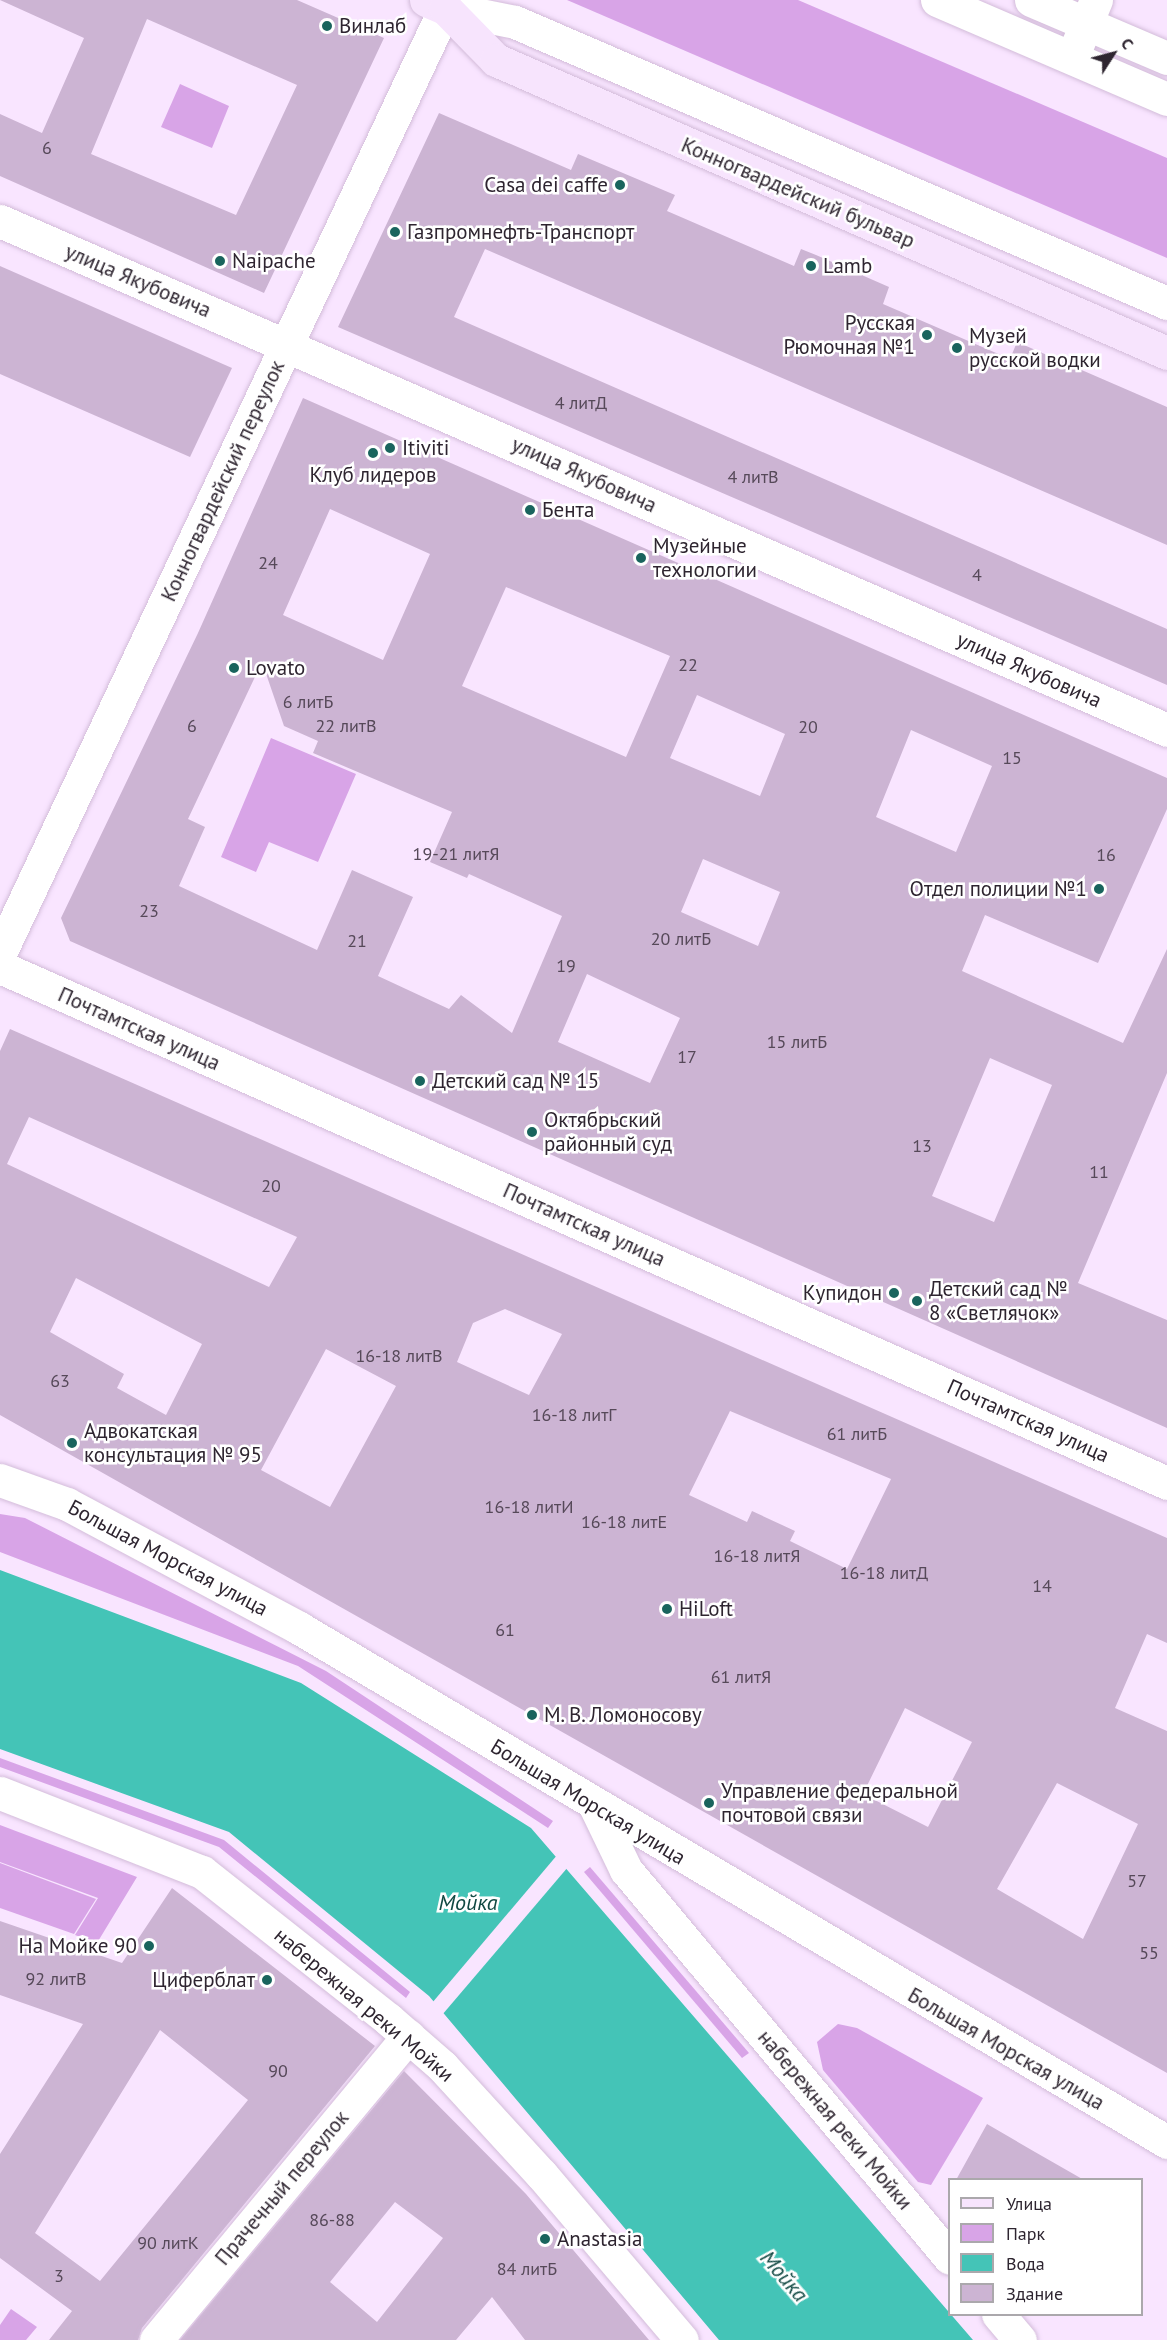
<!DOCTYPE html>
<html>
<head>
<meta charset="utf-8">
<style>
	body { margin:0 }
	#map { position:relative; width:1167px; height:2340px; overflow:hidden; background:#f9e5ff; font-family:"PT Sans",sans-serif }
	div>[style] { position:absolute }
	.green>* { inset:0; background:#d8a4e7 }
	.water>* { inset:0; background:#44c4b7 }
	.pier>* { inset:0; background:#f9e5ff }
	.building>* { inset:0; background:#ccb4d3 }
	.roads { filter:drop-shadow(0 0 2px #d3bcda) drop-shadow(0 0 2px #d3bcda) }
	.minor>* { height:33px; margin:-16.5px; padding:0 16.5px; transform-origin:16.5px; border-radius:16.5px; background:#fff }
	.tertiary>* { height:33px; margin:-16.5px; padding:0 16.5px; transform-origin:16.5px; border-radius:16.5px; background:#fff }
	.secondary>* { height:33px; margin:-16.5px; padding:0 16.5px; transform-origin:16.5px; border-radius:16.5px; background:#f7e4fd }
	.dots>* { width:16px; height:16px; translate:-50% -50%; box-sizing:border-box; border:3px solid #fff; border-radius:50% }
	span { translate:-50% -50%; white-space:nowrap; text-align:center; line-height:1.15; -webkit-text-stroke:5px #fff; paint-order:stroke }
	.number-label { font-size:18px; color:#564959 }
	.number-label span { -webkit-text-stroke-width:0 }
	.poi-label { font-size:21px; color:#2e2530 }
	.left { translate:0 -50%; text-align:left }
	.right { translate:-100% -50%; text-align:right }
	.street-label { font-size:21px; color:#2e2530 }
	.water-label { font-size:22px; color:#114943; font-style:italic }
	.legend { position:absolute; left:948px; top:2178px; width:195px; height:138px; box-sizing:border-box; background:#fff; border:2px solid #aba8ac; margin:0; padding:8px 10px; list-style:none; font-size:18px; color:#2e2530 }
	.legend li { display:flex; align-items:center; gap:12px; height:30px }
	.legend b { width:30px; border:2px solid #aba8ac }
	.north { position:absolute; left:1083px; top:24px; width:60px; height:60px; -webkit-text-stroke:4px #fff; paint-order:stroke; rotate:54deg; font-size:16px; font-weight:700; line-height:24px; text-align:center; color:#2e2530 }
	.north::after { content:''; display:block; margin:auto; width:21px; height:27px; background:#2e2530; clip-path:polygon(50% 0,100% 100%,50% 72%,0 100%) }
</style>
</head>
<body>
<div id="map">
	<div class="green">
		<div style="clip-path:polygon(567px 0,798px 0,1167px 158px,1167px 258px)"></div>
		<div style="clip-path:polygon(180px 84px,229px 106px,212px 148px,161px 127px)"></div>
		<div style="clip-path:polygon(271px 738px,356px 774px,318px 862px,269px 842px,256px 872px,221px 857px)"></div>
		<div style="clip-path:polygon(0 1514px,25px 1518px,326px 1671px,553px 1821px,548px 1828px,298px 1666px,0 1552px)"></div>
		<div style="clip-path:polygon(0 1758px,224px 1840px,410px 1992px,406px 1998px,219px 1847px,0 1767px)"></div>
		<div style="clip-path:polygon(0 1825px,137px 1877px,97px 1943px,75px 1935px,98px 1898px,0 1862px)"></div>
		<div style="clip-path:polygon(0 1863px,96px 1899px,74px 1934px,0 1908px)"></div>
		<div style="clip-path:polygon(590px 1867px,749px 2053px,742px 2058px,584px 1872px)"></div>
		<div style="clip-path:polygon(838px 2024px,857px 2028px,983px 2098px,931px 2185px,918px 2182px,823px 2070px,817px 2042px)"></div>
		<div style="clip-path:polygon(11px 2309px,37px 2327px,26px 2340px,0 2340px,0 2325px)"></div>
	</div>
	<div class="water">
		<div style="clip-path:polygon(0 1570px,301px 1683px,531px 1828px,973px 2340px,719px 2340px,429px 1996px,229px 1832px,0 1749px)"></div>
	</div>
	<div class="pier">
		<div style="clip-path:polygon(558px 1854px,568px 1867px,442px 2015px,432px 2003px)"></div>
	</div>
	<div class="building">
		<div style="clip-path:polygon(evenodd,0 0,297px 0,384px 38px,264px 293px,0 176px,0 114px,42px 133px,84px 38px,0 0,147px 19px,297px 85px,236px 215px,91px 154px,147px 19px)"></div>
		<div style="clip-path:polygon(439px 113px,571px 170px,578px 154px,675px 195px,667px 211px,794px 266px,801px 249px,816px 255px,889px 287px,883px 304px,1010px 359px,1017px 342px,1167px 407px,1167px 545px,485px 249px,454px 317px,1167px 629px,1167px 685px,338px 327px)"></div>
		<div style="clip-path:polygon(0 266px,232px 368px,190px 457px,0 374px)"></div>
		<div style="clip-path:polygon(evenodd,303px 398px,1167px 778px,1167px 809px,1098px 963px,985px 915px,962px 971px,1123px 1043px,1167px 949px,1167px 1073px,1078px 1283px,1167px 1320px,1167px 1428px,70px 941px,61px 918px,198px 633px,303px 398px,330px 509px,430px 554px,383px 660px,283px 615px,330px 509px,303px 398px,506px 587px,670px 656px,626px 757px,462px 686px,506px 587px,303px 398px,262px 662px,284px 726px,318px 741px,313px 753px,452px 812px,430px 862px,467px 878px,469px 874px,562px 916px,512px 1033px,461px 995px,449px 1009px,378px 976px,413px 897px,352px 870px,317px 950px,179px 886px,205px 827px,188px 819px,262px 662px,303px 398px,697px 695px,785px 734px,760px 796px,670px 758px,697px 695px,303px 398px,911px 730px,992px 766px,956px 852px,876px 817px,911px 730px,303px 398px,703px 859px,780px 892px,758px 946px,681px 912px,703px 859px,303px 398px,587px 974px,680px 1018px,650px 1083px,558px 1042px,587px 974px,303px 398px,990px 1058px,1052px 1085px,994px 1222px,932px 1196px,990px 1058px)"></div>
		<div style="clip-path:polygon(evenodd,10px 1029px,1167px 1538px,1167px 1643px,1147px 1634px,1115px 1708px,1167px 1731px,1167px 2073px,0 1415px,0 1051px,10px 1029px,29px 1117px,297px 1237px,269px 1287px,7px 1164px,29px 1117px,10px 1029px,76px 1278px,202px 1344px,166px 1415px,117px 1388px,124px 1374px,50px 1332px,76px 1278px,10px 1029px,505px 1309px,562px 1334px,529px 1395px,457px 1362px,473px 1323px,505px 1309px,10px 1029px,326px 1349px,396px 1386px,330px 1507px,261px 1470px,326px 1349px,10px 1029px,730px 1411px,891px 1479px,847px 1569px,790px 1541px,795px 1531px,752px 1511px,747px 1522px,689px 1495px,730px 1411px,10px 1029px,905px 1708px,972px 1742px,928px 1827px,863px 1794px,905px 1708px,10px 1029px,1057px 1783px,1138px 1824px,1083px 1939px,997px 1889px,1057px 1783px)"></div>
		<div style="clip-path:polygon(evenodd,172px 1888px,375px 2046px,142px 2328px,138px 2340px,49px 2340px,72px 2311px,0 2258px,0 2154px,83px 2024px,0 1995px,0 1921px,122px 1963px,172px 1888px,160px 2030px,248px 2100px,100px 2281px,35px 2233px,160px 2030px)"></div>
		<div style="clip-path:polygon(evenodd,404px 2071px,526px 2194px,649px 2340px,525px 2340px,492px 2297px,456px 2340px,180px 2340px,404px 2071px,395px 2202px,443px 2238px,377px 2322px,330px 2282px,395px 2202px)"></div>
		<div style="clip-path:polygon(987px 2124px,1035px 2152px,1084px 2180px,956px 2180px)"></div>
	</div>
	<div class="roads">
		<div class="minor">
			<div style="left:937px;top:0;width:250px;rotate:23.3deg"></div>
			<div style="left:1076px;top:48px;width:52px;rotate:-67.4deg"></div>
			<div style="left:0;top:221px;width:1273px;rotate:23.56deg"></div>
			<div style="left:0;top:1793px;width:217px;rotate:21.4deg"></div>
			<div style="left:202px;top:1872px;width:237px;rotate:38.3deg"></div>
			<div style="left:388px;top:2019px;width:72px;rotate:41deg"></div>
			<div style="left:442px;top:2066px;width:148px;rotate:47.5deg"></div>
			<div style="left:542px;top:2175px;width:216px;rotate:49.7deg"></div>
			<div style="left:596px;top:1808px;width:69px;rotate:64.2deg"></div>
			<div style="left:626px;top:1870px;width:505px;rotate:50.14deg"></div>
			<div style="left:998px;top:2314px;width:34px;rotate:50deg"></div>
			<div style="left:156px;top:2340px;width:395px;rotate:-50.3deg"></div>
		</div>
		<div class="tertiary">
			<div style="left:1031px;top:0;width:148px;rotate:23.1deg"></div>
			<div style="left:0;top:953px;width:1045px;rotate:-64.78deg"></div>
			<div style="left:445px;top:8px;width:71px;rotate:11.3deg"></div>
			<div style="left:515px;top:22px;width:710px;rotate:23.32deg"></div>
			<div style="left:0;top:967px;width:1276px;rotate:23.85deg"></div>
			<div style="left:0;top:1480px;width:71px;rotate:19.7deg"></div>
			<div style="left:67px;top:1504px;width:263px;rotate:28.1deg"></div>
			<div style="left:299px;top:1628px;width:1009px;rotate:30.63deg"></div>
		</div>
		<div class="secondary">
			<div style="left:426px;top:0;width:21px;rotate:23deg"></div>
			<div style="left:445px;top:8px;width:73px;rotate:45.6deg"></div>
			<div style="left:496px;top:60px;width:732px;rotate:23.59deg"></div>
		</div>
	</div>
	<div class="dots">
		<div style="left:327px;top:26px;background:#19645d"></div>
		<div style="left:620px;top:185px;background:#19645d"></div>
		<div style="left:395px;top:232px;background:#19645d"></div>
		<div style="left:220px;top:261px;background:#19645d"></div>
		<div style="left:811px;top:266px;background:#19645d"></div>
		<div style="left:927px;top:335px;background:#19645d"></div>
		<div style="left:957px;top:348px;background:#19645d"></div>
		<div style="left:390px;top:448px;background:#19645d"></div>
		<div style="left:373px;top:453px;background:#19645d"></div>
		<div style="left:530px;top:510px;background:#19645d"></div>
		<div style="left:641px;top:558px;background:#19645d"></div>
		<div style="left:234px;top:668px;background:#19645d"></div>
		<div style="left:1099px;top:889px;background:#19645d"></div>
		<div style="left:420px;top:1081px;background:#19645d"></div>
		<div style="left:532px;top:1132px;background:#19645d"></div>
		<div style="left:894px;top:1293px;background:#19645d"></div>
		<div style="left:917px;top:1301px;background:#19645d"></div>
		<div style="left:72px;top:1443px;background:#19645d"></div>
		<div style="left:667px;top:1609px;background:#19645d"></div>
		<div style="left:532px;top:1715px;background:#19645d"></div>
		<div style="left:709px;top:1803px;background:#19645d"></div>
		<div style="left:149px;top:1946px;background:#19645d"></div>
		<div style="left:267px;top:1980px;background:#19645d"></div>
		<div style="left:545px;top:2239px;background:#19645d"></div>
	</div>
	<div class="number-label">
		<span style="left:47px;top:148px">6</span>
		<span style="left:581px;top:403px">4 литД</span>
		<span style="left:753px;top:477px">4 литВ</span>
		<span style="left:268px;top:563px">24</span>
		<span style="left:977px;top:575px">4</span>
		<span style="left:688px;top:665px">22</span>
		<span style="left:308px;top:702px">6 литБ</span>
		<span style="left:192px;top:726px">6</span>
		<span style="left:346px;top:726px">22 литВ</span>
		<span style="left:808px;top:727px">20</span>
		<span style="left:1012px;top:758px">15</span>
		<span style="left:456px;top:854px">19-21 литЯ</span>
		<span style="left:1106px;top:855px">16</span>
		<span style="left:149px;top:911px">23</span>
		<span style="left:681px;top:939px">20 литБ</span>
		<span style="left:357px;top:941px">21</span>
		<span style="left:566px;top:966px">19</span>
		<span style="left:797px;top:1042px">15 литБ</span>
		<span style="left:687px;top:1057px">17</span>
		<span style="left:922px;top:1146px">13</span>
		<span style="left:1099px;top:1172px">11</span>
		<span style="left:271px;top:1186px">20</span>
		<span style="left:399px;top:1356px">16-18 литВ</span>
		<span style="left:60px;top:1381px">63</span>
		<span style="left:574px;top:1415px">16-18 литГ</span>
		<span style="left:857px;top:1434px">61 литБ</span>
		<span style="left:529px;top:1507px">16-18 литИ</span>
		<span style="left:624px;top:1522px">16-18 литЕ</span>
		<span style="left:757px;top:1556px">16-18 литЯ</span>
		<span style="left:884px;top:1573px">16-18 литД</span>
		<span style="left:1042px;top:1586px">14</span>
		<span style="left:505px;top:1630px">61</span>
		<span style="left:741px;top:1677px">61 литЯ</span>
		<span style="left:1137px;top:1881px">57</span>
		<span style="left:1149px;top:1953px">55</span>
		<span style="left:56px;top:1979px">92 литВ</span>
		<span style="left:278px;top:2071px">90</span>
		<span style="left:332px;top:2220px">86-88</span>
		<span style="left:168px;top:2243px">90 литК</span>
		<span style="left:527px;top:2269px">84 литБ</span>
		<span style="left:59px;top:2276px">3</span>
	</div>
	<div class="poi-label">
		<span class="left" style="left:339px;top:26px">Винлаб</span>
		<span class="right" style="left:608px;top:185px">Casa dei caffe</span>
		<span class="left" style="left:407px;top:232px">Газпромнефть-Транспорт</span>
		<span class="left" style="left:232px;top:261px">Naipache</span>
		<span class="left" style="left:823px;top:266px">Lamb</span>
		<span class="right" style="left:915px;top:335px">Русская<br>Рюмочная №1</span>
		<span class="left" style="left:969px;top:348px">Музей<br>русской водки</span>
		<span class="left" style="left:402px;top:448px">Itiviti</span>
		<span style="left:373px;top:475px">Клуб лидеров</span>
		<span class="left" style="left:542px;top:510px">Бента</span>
		<span class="left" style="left:653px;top:558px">Музейные<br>технологии</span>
		<span class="left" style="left:246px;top:668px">Lovato</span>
		<span class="right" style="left:1087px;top:889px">Отдел полиции №1</span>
		<span class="left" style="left:432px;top:1081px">Детский сад № 15</span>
		<span class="left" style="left:544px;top:1132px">Октябрьский<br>районный суд</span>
		<span class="left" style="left:929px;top:1301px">Детский сад №<br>8 «Светлячок»</span>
		<span class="right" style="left:882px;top:1293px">Купидон</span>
		<span class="left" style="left:84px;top:1443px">Адвокатская<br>консультация № 95</span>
		<span class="left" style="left:679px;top:1609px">HiLoft</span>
		<span class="left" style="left:544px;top:1715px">М. В. Ломоносову</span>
		<span class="left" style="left:721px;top:1803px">Управление федеральной<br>почтовой связи</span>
		<span class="right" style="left:137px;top:1946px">На Мойке 90</span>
		<span class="right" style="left:255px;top:1980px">Циферблат</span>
		<span class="left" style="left:557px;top:2239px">Anastasia</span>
	</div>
	<div class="street-label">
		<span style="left:798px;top:193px;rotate:23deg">Конногвардейский бульвар</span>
		<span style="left:138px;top:281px;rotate:23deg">улица Якубовича</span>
		<span style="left:584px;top:475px;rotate:24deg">улица Якубовича</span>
		<span style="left:223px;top:481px;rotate:-65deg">Конногвардейский переулок</span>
		<span style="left:1029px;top:670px;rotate:24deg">улица Якубовича</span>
		<span style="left:139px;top:1029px;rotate:24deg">Почтамтская улица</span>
		<span style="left:584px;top:1225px;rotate:24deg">Почтамтская улица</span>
		<span style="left:1028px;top:1421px;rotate:24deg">Почтамтская улица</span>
		<span style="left:168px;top:1558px;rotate:28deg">Большая Морская улица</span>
		<span style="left:588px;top:1802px;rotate:31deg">Большая Морская улица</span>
		<span style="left:364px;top:2005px;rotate:40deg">набережная реки Мойки</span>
		<span style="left:1006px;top:2049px;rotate:30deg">Большая Морская улица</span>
		<span style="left:835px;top:2120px;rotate:50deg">набережная реки Мойки</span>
		<span style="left:282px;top:2188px;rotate:-50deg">Прачечный переулок</span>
	</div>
	<div class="water-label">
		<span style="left:468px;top:1903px">Мойка</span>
		<span style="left:784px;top:2276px;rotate:49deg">Мойка</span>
	</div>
	<ul class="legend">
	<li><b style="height:8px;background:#f7e4fd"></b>Улица</li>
	<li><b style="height:16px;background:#d8a4e7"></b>Парк</li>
	<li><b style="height:16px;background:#44c4b7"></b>Вода</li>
	<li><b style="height:16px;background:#ccb4d3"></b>Здание</li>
	</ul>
	<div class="north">С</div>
</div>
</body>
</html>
